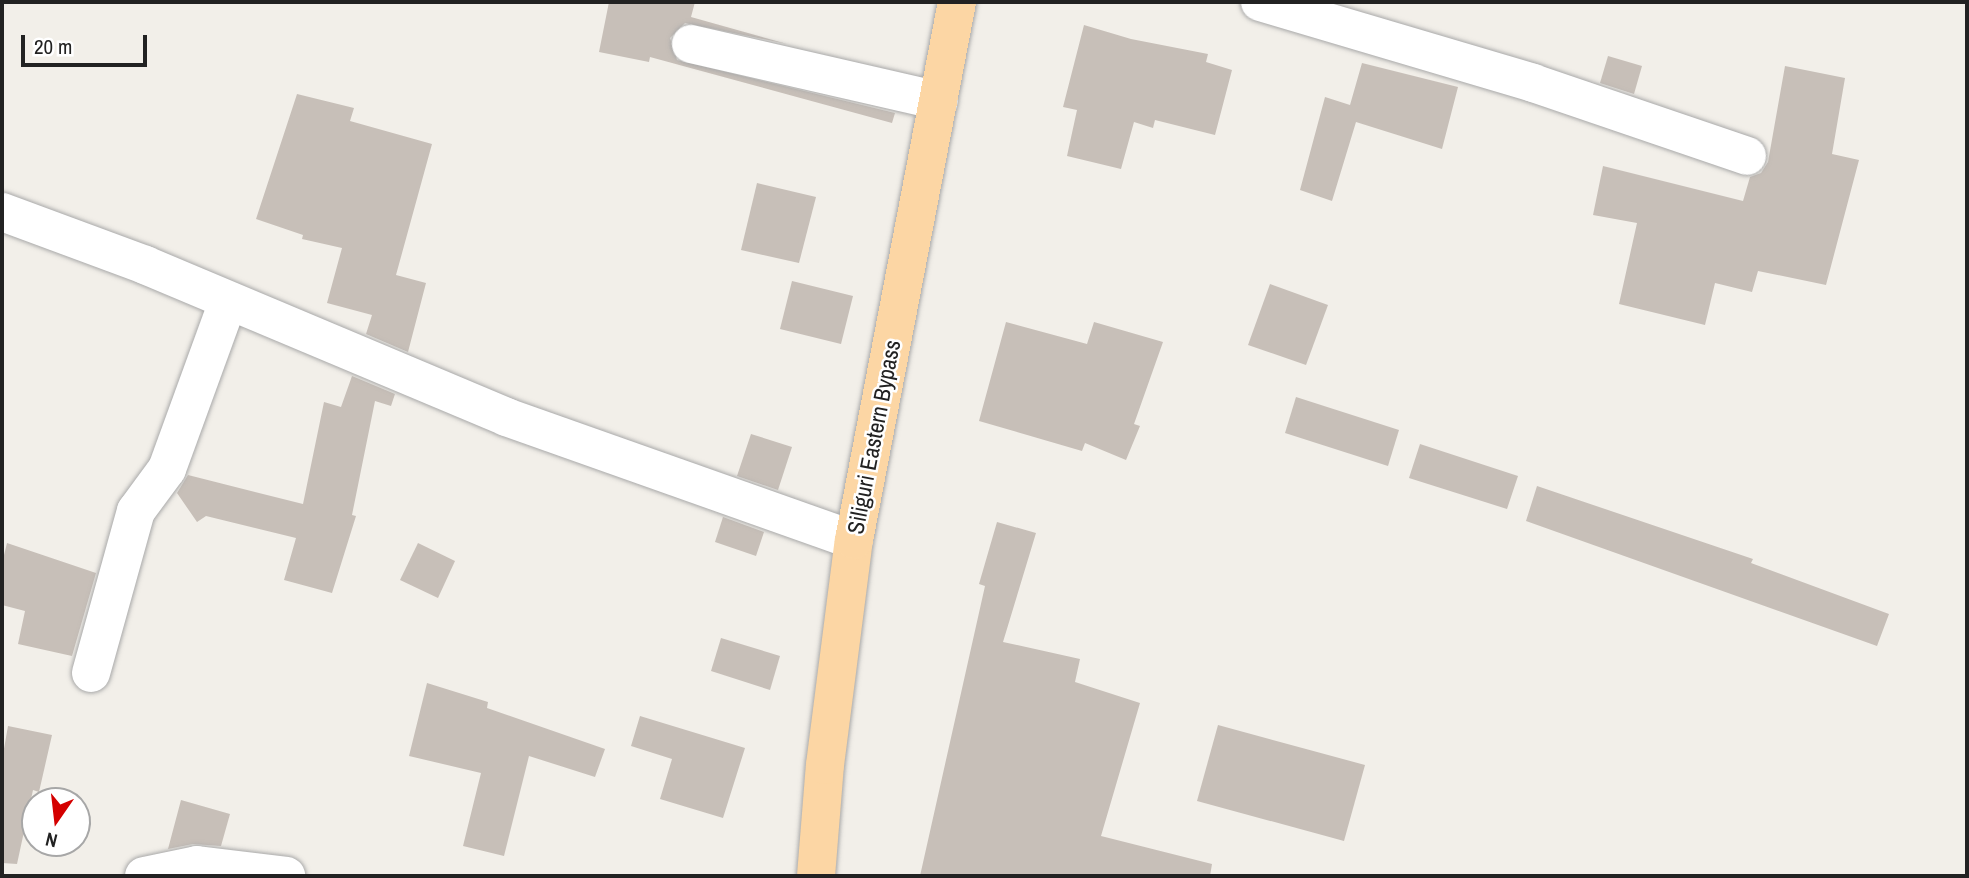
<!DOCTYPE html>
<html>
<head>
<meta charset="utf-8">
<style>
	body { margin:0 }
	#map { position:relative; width:1969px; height:878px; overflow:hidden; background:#f2efe9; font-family:"Archivo Narrow",sans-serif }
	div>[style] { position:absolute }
	.building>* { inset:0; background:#c7bfb8 }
	.roads { filter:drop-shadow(0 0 2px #a9a9a9) drop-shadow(0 0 2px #a9a9a9) }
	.minor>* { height:38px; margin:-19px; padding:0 19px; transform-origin:19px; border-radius:19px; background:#fff }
	.major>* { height:38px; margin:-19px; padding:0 19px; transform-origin:19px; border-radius:19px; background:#fcd6a4 }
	span { translate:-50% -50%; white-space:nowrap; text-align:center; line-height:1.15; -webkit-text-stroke:5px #fff; paint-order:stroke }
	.street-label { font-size:23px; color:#222 }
	.frame { position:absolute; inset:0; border:4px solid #222; pointer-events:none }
	.north { position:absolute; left:21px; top:787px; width:70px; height:70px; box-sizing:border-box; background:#fff; border:2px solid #a7a7a7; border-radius:50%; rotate:194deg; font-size:19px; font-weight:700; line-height:28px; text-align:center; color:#222 }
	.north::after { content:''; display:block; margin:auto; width:24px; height:32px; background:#d40000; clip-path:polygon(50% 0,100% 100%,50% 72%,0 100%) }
	.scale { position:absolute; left:21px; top:35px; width:126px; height:32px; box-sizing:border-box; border:4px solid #222; border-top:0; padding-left:9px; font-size:21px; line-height:24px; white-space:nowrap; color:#222; -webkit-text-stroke:5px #fff; paint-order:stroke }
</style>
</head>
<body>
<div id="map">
	<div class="building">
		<div style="clip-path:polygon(609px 2px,695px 2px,691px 17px,787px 44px,685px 23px,670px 38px,677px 60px,895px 113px,892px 123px,650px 57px,649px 62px,599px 52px)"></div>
		<div style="clip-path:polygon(1084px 25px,1131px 39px,1208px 54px,1206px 62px,1232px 70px,1215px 135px,1155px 120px,1153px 128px,1134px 122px,1121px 169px,1067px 156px,1077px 110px,1063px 107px)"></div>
		<div style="clip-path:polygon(1608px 56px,1642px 66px,1634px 94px,1600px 83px)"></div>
		<div style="clip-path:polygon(1362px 63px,1458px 87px,1442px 149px,1356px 122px,1332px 201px,1300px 190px,1325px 97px,1350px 105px)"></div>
		<div style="clip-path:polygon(1785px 66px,1845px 78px,1832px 154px,1859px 160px,1826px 285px,1758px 271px,1752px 292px,1715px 283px,1705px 325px,1619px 304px,1637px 223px,1593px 215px,1603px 166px,1743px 201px,1750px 177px,1761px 173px,1768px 162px)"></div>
		<div style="clip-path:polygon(297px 94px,354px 108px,350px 121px,432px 144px,396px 275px,426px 283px,408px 352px,366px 334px,372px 315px,327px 303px,342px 248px,302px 239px,303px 235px,256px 219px)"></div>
		<div style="clip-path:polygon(757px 183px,816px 197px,799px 263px,741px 250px)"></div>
		<div style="clip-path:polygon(792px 281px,853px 296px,841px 344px,780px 329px)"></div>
		<div style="clip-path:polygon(1270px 284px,1328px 305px,1306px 365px,1248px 345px)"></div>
		<div style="clip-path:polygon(1006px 322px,1087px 344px,1094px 322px,1163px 342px,1134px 424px,1140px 426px,1126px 460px,1085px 443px,1082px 451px,979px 421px)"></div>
		<div style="clip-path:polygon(352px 376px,395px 394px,391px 406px,375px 401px,352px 515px,356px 516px,332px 593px,284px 580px,296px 538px,206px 516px,197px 522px,177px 493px,188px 475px,303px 504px,324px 402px,341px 407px)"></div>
		<div style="clip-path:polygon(1296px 397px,1399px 430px,1388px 466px,1285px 433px)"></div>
		<div style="clip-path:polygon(751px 434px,792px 447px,778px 490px,737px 476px)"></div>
		<div style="clip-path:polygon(1420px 444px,1518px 476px,1507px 509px,1409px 478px)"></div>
		<div style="clip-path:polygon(1537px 486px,1753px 559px,1751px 563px,1889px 614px,1877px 646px,1526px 521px)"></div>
		<div style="clip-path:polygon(723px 517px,764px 532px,756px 556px,715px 542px)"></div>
		<div style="clip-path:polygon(997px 522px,1036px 533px,1003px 642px,1080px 659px,1075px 682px,1140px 703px,1101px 836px,1212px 864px,1210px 876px,920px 876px,985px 586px,979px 584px)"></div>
		<div style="clip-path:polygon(7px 543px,96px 573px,72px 656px,18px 644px,25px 611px,2px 605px,2px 563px)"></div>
		<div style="clip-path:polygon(418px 543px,455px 561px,438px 598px,400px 580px)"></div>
		<div style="clip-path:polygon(721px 638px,780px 656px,770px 690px,711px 671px)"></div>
		<div style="clip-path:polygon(427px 683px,488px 702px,487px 708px,605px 749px,595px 777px,529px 756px,504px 856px,463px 846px,481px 773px,409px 756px)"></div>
		<div style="clip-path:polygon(640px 716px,745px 748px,723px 818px,660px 799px,672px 759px,631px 746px)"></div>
		<div style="clip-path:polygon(1218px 725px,1365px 765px,1344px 841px,1197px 801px)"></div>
		<div style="clip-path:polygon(8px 726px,52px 735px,39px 792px,33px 790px,17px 864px,2px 863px,2px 760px)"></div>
		<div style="clip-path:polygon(181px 800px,230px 814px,221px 846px,193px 844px,168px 849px)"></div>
	</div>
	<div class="roads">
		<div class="minor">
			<div style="left:1260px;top:2px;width:285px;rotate:16.5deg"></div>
			<div style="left:1533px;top:83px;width:226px;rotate:18.8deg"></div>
			<div style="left:691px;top:44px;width:254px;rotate:12.9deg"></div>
			<div style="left:2px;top:212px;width:153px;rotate:20.3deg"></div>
			<div style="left:145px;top:265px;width:392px;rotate:22.8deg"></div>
			<div style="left:506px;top:417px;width:369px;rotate:19.5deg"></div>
			<div style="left:91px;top:673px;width:168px;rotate:-74.5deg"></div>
			<div style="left:136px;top:511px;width:52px;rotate:-53.6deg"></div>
			<div style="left:167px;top:469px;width:179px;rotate:-70deg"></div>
			<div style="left:144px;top:876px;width:54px;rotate:-11.7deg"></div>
			<div style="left:197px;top:865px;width:90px;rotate:7deg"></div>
		</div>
		<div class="major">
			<div style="left:816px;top:876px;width:111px;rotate:-85.4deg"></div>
			<div style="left:825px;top:765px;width:227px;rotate:-82.7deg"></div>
			<div style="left:854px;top:540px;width:548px;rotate:-79.16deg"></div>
		</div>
	</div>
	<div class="street-label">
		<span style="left:874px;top:437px;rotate:-79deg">Siliguri Eastern Bypass</span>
	</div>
	<div class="frame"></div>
	<div class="north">N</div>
	<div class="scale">20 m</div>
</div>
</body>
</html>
